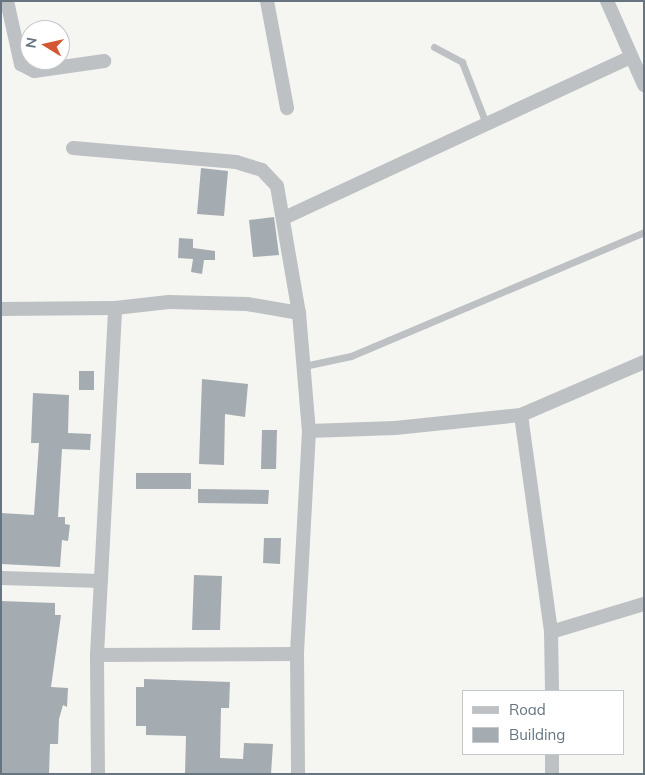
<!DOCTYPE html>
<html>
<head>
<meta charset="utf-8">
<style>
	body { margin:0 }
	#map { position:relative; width:645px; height:775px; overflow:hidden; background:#f5f5f2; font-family:Mulish,sans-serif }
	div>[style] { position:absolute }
	.building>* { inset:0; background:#a5acb1 }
	.lane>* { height:7px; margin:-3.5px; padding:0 3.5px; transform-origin:3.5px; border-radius:3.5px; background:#bdc1c4 }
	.street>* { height:14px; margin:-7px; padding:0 7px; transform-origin:7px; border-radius:7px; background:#bdc1c4 }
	span { translate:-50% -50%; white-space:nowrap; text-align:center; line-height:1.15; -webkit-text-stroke:5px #fff; paint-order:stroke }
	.frame { position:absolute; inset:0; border:2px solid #677580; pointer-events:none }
	.legend { position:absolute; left:462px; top:690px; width:162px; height:65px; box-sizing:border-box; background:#fff; border:1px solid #c2c8cc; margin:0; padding:6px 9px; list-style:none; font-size:15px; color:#677580 }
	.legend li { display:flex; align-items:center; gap:10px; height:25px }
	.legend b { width:25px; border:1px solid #c2c8cc }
	.north { position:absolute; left:20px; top:20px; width:50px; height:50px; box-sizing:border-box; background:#fff; border:1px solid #c2c8cc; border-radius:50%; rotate:279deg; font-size:14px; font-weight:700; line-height:20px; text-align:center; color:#677580 }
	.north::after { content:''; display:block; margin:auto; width:18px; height:22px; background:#d35735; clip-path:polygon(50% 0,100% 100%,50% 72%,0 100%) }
</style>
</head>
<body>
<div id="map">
	<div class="building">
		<div style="clip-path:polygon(201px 168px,228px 171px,224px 216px,197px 214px)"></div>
		<div style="clip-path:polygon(274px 217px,279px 255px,253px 257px,249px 220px)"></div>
		<div style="clip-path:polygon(179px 238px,193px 239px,193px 248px,215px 251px,215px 260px,204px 260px,202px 274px,191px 272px,193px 259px,178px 258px)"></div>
		<div style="clip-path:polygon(79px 371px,94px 371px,94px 390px,79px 390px)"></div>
		<div style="clip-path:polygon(202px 379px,248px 384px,245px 417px,225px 414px,224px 465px,199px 464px)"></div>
		<div style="clip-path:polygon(33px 393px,69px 395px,68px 433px,91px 434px,90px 450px,62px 449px,58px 517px,65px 517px,65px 524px,70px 525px,68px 541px,62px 540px,60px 567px,1px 564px,1px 513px,34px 515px,39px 443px,31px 443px)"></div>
		<div style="clip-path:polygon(262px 430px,277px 430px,276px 469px,261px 469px)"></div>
		<div style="clip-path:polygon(136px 473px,191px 473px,191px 489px,136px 489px)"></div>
		<div style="clip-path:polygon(198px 489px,269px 490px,268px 504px,198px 503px)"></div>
		<div style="clip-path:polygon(264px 538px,281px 538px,280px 564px,263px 563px)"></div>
		<div style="clip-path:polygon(194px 575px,222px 576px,220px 630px,192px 630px)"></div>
		<div style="clip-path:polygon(1px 601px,55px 603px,55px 615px,61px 615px,51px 687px,68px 688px,67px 707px,63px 705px,59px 719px,58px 744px,50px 744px,49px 774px,1px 773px)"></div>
		<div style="clip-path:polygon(144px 679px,230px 682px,229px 708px,221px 708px,220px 758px,243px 759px,244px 743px,273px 744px,271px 774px,185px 774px,186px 736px,146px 735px,146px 726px,136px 726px,136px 687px,144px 687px)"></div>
	</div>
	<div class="lane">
		<div style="left:434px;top:47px;width:32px;rotate:28deg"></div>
		<div style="left:462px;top:62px;width:69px;rotate:68.7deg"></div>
		<div style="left:304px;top:366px;width:48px;rotate:-12deg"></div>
		<div style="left:351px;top:356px;width:318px;rotate:-22.9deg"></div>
	</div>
	<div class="street">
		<div style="left:7px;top:1px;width:65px;rotate:77.5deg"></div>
		<div style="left:21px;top:64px;width:15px;rotate:28deg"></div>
		<div style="left:34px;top:71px;width:71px;rotate:-8.1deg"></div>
		<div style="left:267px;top:1px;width:109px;rotate:79.4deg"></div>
		<div style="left:607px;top:1px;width:92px;rotate:66.2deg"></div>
		<div style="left:73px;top:148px;width:164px;rotate:4.9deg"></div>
		<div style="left:236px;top:162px;width:27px;rotate:17deg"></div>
		<div style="left:262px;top:170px;width:22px;rotate:47deg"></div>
		<div style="left:277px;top:186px;width:129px;rotate:80.2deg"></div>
		<div style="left:299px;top:313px;width:118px;rotate:85.2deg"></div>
		<div style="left:309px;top:431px;width:223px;rotate:93.1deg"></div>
		<div style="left:297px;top:654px;width:120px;rotate:89.5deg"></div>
		<div style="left:284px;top:218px;width:380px;rotate:-24.9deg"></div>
		<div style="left:1px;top:309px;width:114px;rotate:-0.5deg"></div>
		<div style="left:115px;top:308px;width:54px;rotate:-6.3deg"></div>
		<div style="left:169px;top:302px;width:78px;rotate:1.5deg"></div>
		<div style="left:247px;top:304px;width:53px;rotate:9.8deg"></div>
		<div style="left:521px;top:415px;width:219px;rotate:82.1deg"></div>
		<div style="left:551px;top:632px;width:59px;rotate:89deg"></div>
		<div style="left:309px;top:431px;width:86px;rotate:-2deg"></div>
		<div style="left:395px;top:428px;width:127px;rotate:-5.9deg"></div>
		<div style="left:521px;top:415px;width:134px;rotate:-23.3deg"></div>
		<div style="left:1px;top:578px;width:100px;rotate:1.7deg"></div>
		<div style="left:551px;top:632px;width:97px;rotate:-16.8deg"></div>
		<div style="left:97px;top:655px;width:200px;rotate:-0.3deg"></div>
		<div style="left:552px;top:754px;width:20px;rotate:90deg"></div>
		<div style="left:98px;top:774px;width:119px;rotate:-90.5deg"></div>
		<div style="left:97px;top:655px;width:347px;rotate:-87deg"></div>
	</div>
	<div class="frame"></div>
	<ul class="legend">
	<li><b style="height:6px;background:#bdc1c4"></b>Road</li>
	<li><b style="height:14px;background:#a5acb1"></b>Building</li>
	</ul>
	<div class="north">N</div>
</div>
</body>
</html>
